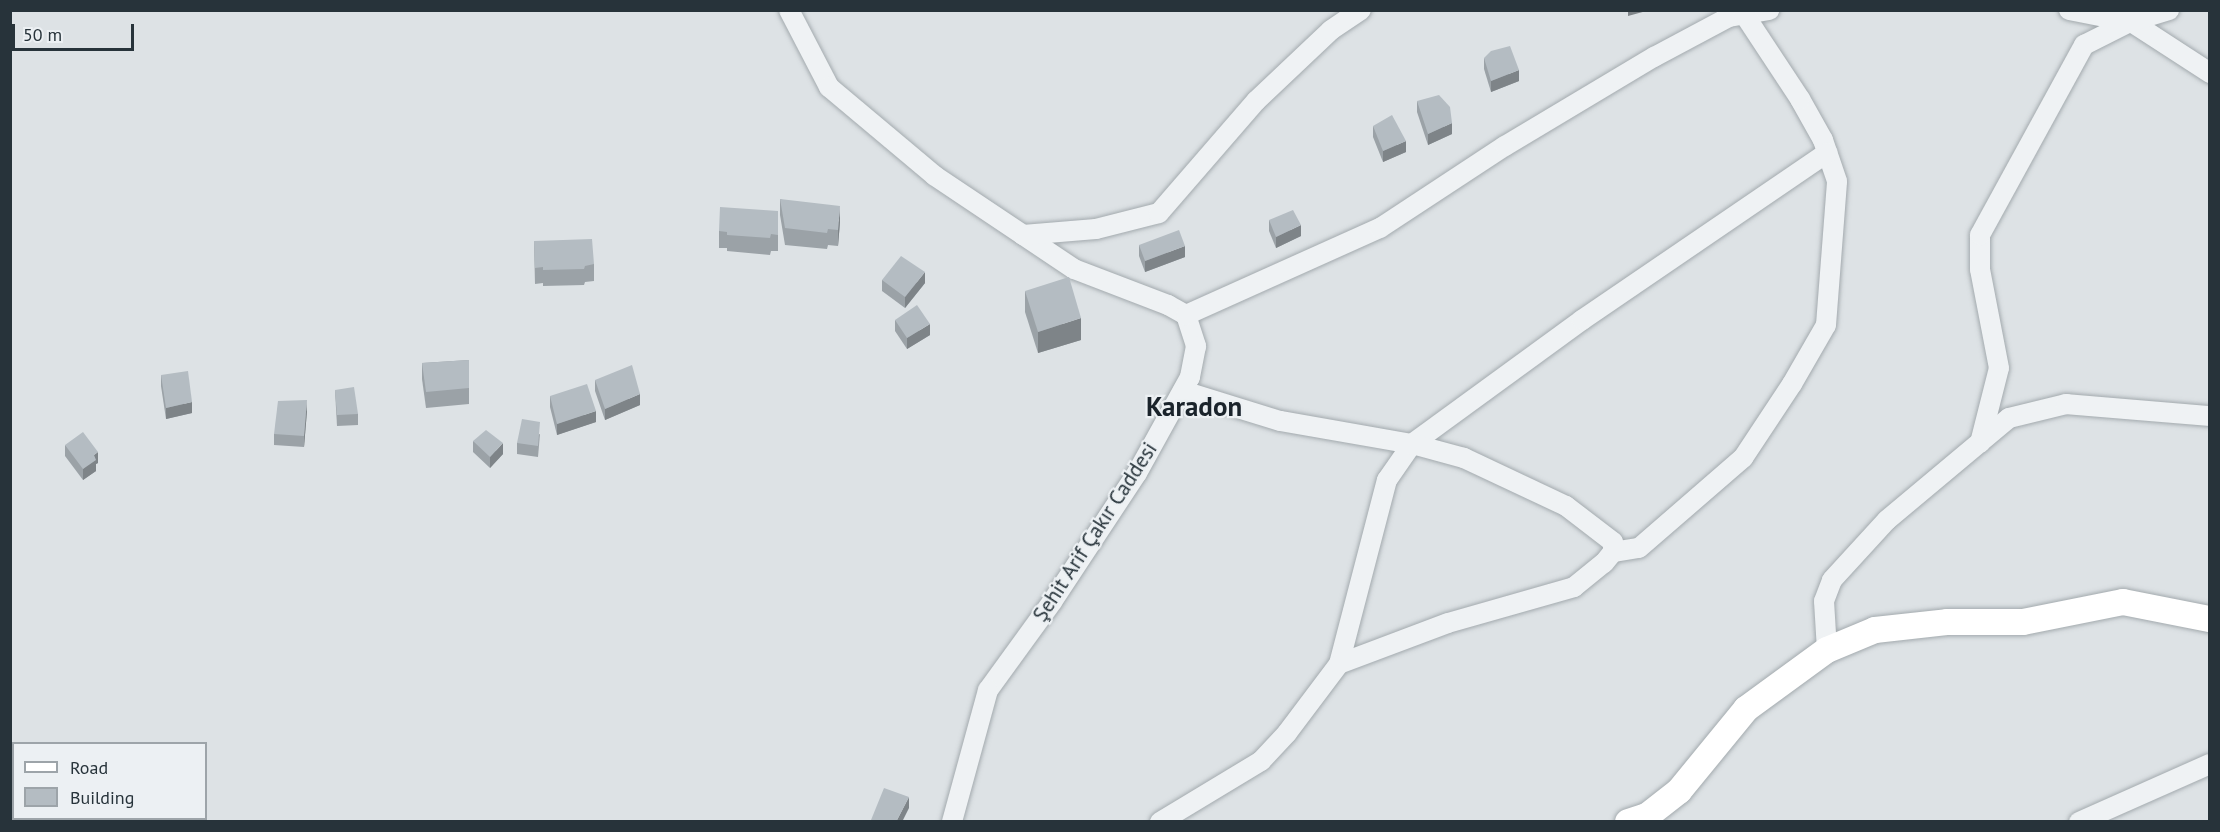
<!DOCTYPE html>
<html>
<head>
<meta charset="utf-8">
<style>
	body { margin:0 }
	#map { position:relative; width:2220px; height:832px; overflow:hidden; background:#dde2e5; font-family:"PT Sans",sans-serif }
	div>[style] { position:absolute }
	.roads { filter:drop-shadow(0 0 2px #a3aaae) drop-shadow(0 0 2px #a3aaae) }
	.minor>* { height:20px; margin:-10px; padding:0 10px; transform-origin:10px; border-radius:10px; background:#eff2f4 }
	.major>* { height:26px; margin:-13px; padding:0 13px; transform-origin:13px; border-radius:13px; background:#fff }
	.wall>* { inset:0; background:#9ba2a7 }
	.shaded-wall>* { inset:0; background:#7e8488 }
	.building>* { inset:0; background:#b4bcc2 }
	span { translate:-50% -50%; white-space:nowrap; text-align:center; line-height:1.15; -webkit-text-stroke:4.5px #ecf0f3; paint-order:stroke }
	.street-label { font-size:21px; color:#27333a }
	.district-label { font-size:27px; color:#1a232b; font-weight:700 }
	.frame { position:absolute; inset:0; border:12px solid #27333a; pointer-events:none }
	.legend { position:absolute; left:12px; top:742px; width:195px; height:78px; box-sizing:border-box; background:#ecf0f3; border:2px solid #9da4a9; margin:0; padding:8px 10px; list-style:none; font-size:18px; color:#27333a }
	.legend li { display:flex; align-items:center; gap:12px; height:30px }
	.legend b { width:30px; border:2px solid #9da4a9 }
	.scale { position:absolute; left:12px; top:24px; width:122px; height:27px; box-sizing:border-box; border:3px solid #27333a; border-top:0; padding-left:8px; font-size:18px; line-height:21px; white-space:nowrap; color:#27333a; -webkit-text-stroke:4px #ecf0f3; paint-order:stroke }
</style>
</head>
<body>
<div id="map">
	<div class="roads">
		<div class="minor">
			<div style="left:789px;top:10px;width:87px;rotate:62.5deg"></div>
			<div style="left:829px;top:87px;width:138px;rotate:40deg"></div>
			<div style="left:935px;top:176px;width:167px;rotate:33.8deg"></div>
			<div style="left:1074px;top:269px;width:101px;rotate:21deg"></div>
			<div style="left:1168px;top:305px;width:21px;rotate:29deg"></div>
			<div style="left:1186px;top:315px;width:33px;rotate:72deg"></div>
			<div style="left:1196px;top:346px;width:32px;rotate:101deg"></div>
			<div style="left:1190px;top:377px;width:110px;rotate:118.9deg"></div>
			<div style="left:1137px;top:473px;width:154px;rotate:123.4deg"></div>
			<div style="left:1052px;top:602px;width:109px;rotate:126deg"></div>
			<div style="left:988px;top:690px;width:137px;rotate:105.3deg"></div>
			<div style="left:2069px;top:10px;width:57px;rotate:11.1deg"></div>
			<div style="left:2113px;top:10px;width:116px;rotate:33deg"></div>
			<div style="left:1023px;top:235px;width:73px;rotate:-4.7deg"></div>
			<div style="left:1096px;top:229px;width:65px;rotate:-14.3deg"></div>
			<div style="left:1159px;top:213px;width:148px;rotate:-49.1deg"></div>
			<div style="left:1256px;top:101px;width:103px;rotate:-43.4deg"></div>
			<div style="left:1331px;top:30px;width:36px;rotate:-34deg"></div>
			<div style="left:1186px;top:315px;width:213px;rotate:-24.2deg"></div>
			<div style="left:1380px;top:228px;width:149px;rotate:-33.3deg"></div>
			<div style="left:1505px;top:146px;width:174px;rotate:-30.9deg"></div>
			<div style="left:1654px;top:57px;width:85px;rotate:-28.1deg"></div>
			<div style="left:1729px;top:17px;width:41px;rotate:-9.9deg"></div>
			<div style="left:1980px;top:443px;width:77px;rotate:-75.8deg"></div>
			<div style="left:1999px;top:368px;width:101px;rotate:-100.9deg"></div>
			<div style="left:1980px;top:269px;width:34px;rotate:-90deg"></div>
			<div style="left:1980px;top:235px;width:217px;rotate:-61.3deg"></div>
			<div style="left:2084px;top:45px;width:51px;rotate:-26.6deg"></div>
			<div style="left:2130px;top:22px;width:41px;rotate:-17.1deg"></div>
			<div style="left:1613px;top:552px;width:26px;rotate:-9deg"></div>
			<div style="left:1639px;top:548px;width:138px;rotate:-40.9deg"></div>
			<div style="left:1743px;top:458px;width:89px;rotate:-56.5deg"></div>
			<div style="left:1792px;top:384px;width:68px;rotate:-60deg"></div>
			<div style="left:1826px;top:325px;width:144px;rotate:-85.6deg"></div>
			<div style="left:1837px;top:181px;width:43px;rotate:-108.9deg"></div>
			<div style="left:1823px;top:140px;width:47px;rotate:-119.3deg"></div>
			<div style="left:1800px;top:99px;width:102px;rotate:-123.4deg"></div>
			<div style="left:1827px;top:650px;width:49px;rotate:-93.5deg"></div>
			<div style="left:1824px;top:601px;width:22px;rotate:-69deg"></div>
			<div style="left:1832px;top:580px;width:81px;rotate:-47.5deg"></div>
			<div style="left:1887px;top:520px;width:159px;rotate:-39.9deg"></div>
			<div style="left:2009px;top:418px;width:59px;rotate:-13.8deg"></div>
			<div style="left:2066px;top:404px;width:144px;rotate:4.8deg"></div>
			<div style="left:1339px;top:664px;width:190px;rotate:-75.4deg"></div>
			<div style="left:1387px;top:480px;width:44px;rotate:-55.2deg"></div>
			<div style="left:1412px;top:444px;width:210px;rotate:-36.1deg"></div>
			<div style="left:1582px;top:320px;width:297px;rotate:-34.3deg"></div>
			<div style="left:1160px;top:822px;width:118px;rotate:-31.1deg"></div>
			<div style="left:1261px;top:761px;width:38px;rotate:-47deg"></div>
			<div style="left:1287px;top:733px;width:86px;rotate:-53deg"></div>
			<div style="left:1339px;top:664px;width:116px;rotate:-20.6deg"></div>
			<div style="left:1448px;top:623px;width:131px;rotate:-15.9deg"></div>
			<div style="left:1574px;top:587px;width:38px;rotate:-39deg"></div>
			<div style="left:1604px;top:563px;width:14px;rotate:-51deg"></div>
			<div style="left:1613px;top:552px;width:10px;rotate:-90deg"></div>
			<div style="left:1613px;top:542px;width:59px;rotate:-142.5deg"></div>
			<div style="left:1566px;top:506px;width:113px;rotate:-154.8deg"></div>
			<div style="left:1464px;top:458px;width:54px;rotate:-164.9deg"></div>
			<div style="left:1412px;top:444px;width:134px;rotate:-170.1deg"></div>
			<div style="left:1280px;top:421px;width:102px;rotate:-162.8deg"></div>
			<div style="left:2079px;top:822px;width:143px;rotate:-23.9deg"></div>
		</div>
		<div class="major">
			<div style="left:1628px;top:822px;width:20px;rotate:-18deg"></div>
			<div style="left:1647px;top:816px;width:41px;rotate:-38deg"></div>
			<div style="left:1679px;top:791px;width:106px;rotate:-50.7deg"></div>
			<div style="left:1746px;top:709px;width:100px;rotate:-36.1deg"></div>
			<div style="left:1827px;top:650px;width:52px;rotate:-22.6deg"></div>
			<div style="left:1875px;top:630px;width:72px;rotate:-6.3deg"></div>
			<div style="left:1947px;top:622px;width:76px"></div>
			<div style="left:2023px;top:622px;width:102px;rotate:-11.3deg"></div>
			<div style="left:2123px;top:602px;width:89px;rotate:11.1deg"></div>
		</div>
	</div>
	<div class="wall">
		<div style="clip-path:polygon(1484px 58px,1519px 81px,1491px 92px,1484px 69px)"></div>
		<div style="clip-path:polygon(1417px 101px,1452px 134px,1428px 145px,1417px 112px)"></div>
		<div style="clip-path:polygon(1373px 126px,1406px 152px,1383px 162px,1373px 137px)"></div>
		<div style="clip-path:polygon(780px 199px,840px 222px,838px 246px,828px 245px,827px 249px,785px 245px,780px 215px)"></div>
		<div style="clip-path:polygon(778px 211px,778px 251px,771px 251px,770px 255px,727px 251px,727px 248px,719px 248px,719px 231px)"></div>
		<div style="clip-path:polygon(1269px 220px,1301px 236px,1276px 248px,1269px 231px)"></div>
		<div style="clip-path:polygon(534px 241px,594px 264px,594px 281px,585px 282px,584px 285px,543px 286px,543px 283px,535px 284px)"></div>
		<div style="clip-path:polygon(1139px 245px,1185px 257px,1145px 272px,1139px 256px)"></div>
		<div style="clip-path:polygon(882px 280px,925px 283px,905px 308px,882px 291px)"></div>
		<div style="clip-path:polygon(1025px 291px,1081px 340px,1038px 353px,1025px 312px)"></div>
		<div style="clip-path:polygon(895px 320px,930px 335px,907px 349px,895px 331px)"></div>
		<div style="clip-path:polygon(469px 360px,469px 404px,426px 408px,422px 379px,422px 363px)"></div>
		<div style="clip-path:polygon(161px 375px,192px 413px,166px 419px,161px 386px)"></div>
		<div style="clip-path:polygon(595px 380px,640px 405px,605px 420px,595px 391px)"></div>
		<div style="clip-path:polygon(335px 390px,358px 414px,358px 425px,337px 426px)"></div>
		<div style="clip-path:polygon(550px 396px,596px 422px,557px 435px,550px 407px)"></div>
		<div style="clip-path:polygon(307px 411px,304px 447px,274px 445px,274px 434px)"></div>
		<div style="clip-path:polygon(540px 434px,538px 457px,517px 454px,517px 443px)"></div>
		<div style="clip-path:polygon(473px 441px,503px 454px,490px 468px,473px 452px)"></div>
		<div style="clip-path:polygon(65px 445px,98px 463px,96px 464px,96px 471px,83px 480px,65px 456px)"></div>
	</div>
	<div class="shaded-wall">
		<div style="clip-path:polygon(1628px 10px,1650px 10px,1628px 16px)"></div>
		<div style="clip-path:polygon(1519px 70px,1519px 81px,1491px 92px,1491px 81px)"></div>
		<div style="clip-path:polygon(1452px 123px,1452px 134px,1428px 145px,1428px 134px)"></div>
		<div style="clip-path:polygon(1406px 141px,1406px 152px,1383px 162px,1383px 151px)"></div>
		<div style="clip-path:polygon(840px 206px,840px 222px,838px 246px,838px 230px)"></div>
		<div style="clip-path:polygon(1301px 225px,1301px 236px,1276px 248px,1276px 237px)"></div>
		<div style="clip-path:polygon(1185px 246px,1185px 257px,1145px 272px,1145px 261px)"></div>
		<div style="clip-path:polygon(925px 272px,925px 283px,905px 308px,905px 297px)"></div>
		<div style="clip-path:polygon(1081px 318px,1081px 340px,1038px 353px,1038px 332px)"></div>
		<div style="clip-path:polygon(930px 324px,930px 335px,907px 349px,907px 338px)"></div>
		<div style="clip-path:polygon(640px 394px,640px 405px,605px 420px,605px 409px)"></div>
		<div style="clip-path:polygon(307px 400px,307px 411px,304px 447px,304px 436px)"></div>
		<div style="clip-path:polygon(192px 402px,192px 413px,166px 419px,166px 408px)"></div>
		<div style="clip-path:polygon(596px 411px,596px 422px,557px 435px,557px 424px)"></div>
		<div style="clip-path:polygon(503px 443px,503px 454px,490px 468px,490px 457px)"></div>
		<div style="clip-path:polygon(98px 452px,98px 463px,96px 464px,96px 471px,83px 480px,83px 469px,94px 455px)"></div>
		<div style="clip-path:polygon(909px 797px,909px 808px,902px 822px,896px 822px)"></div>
	</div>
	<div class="building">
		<div style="clip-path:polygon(1510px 46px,1519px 70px,1491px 81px,1484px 58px,1491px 51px)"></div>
		<div style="clip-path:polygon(1439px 95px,1450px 107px,1452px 123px,1428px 134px,1417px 101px)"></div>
		<div style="clip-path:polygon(1392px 115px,1406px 141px,1383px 151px,1373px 126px)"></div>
		<div style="clip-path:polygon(780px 199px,840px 206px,838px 230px,828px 229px,827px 233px,785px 228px)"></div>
		<div style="clip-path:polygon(720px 207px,778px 211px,778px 235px,771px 234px,770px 238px,727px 235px,727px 232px,719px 231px)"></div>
		<div style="clip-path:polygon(1293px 210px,1301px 225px,1276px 237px,1269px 220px)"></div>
		<div style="clip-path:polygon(1179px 230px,1185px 246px,1145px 261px,1139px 245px)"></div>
		<div style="clip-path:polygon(592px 239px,594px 264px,585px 266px,584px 269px,543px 270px,543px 267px,535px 268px,534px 241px)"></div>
		<div style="clip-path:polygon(901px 256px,925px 272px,905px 297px,882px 280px)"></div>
		<div style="clip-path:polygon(1069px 277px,1081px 318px,1038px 332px,1025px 291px)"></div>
		<div style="clip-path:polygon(917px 305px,930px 324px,907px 338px,895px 320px)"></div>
		<div style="clip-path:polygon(469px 360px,469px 388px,426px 392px,422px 363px)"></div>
		<div style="clip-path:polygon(632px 365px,640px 394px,605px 409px,595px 380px)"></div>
		<div style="clip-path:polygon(188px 371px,192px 402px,166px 408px,161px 375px)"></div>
		<div style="clip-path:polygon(587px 384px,596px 411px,557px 424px,550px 396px)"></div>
		<div style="clip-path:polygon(354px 387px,358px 414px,337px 415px,335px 390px)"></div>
		<div style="clip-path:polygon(307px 400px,304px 436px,274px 434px,278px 401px)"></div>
		<div style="clip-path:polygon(522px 419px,540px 422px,538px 446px,517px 443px)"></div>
		<div style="clip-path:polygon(486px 430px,503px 443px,490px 457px,473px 441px)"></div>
		<div style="clip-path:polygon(83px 432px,98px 452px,94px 455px,96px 460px,83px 469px,65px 445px)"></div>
		<div style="clip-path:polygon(884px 788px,909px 797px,896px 822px,873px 822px,871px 820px)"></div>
	</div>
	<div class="street-label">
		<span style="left:1095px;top:532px;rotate:-57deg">Şehit Arif Çakır Caddesi</span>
	</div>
	<div class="district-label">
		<span style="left:1194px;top:407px">Karadon</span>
	</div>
	<div class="frame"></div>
	<ul class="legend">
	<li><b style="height:8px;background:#fff"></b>Road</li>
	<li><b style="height:16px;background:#b4bcc2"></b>Building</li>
	</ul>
	<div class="scale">50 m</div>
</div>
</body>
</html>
